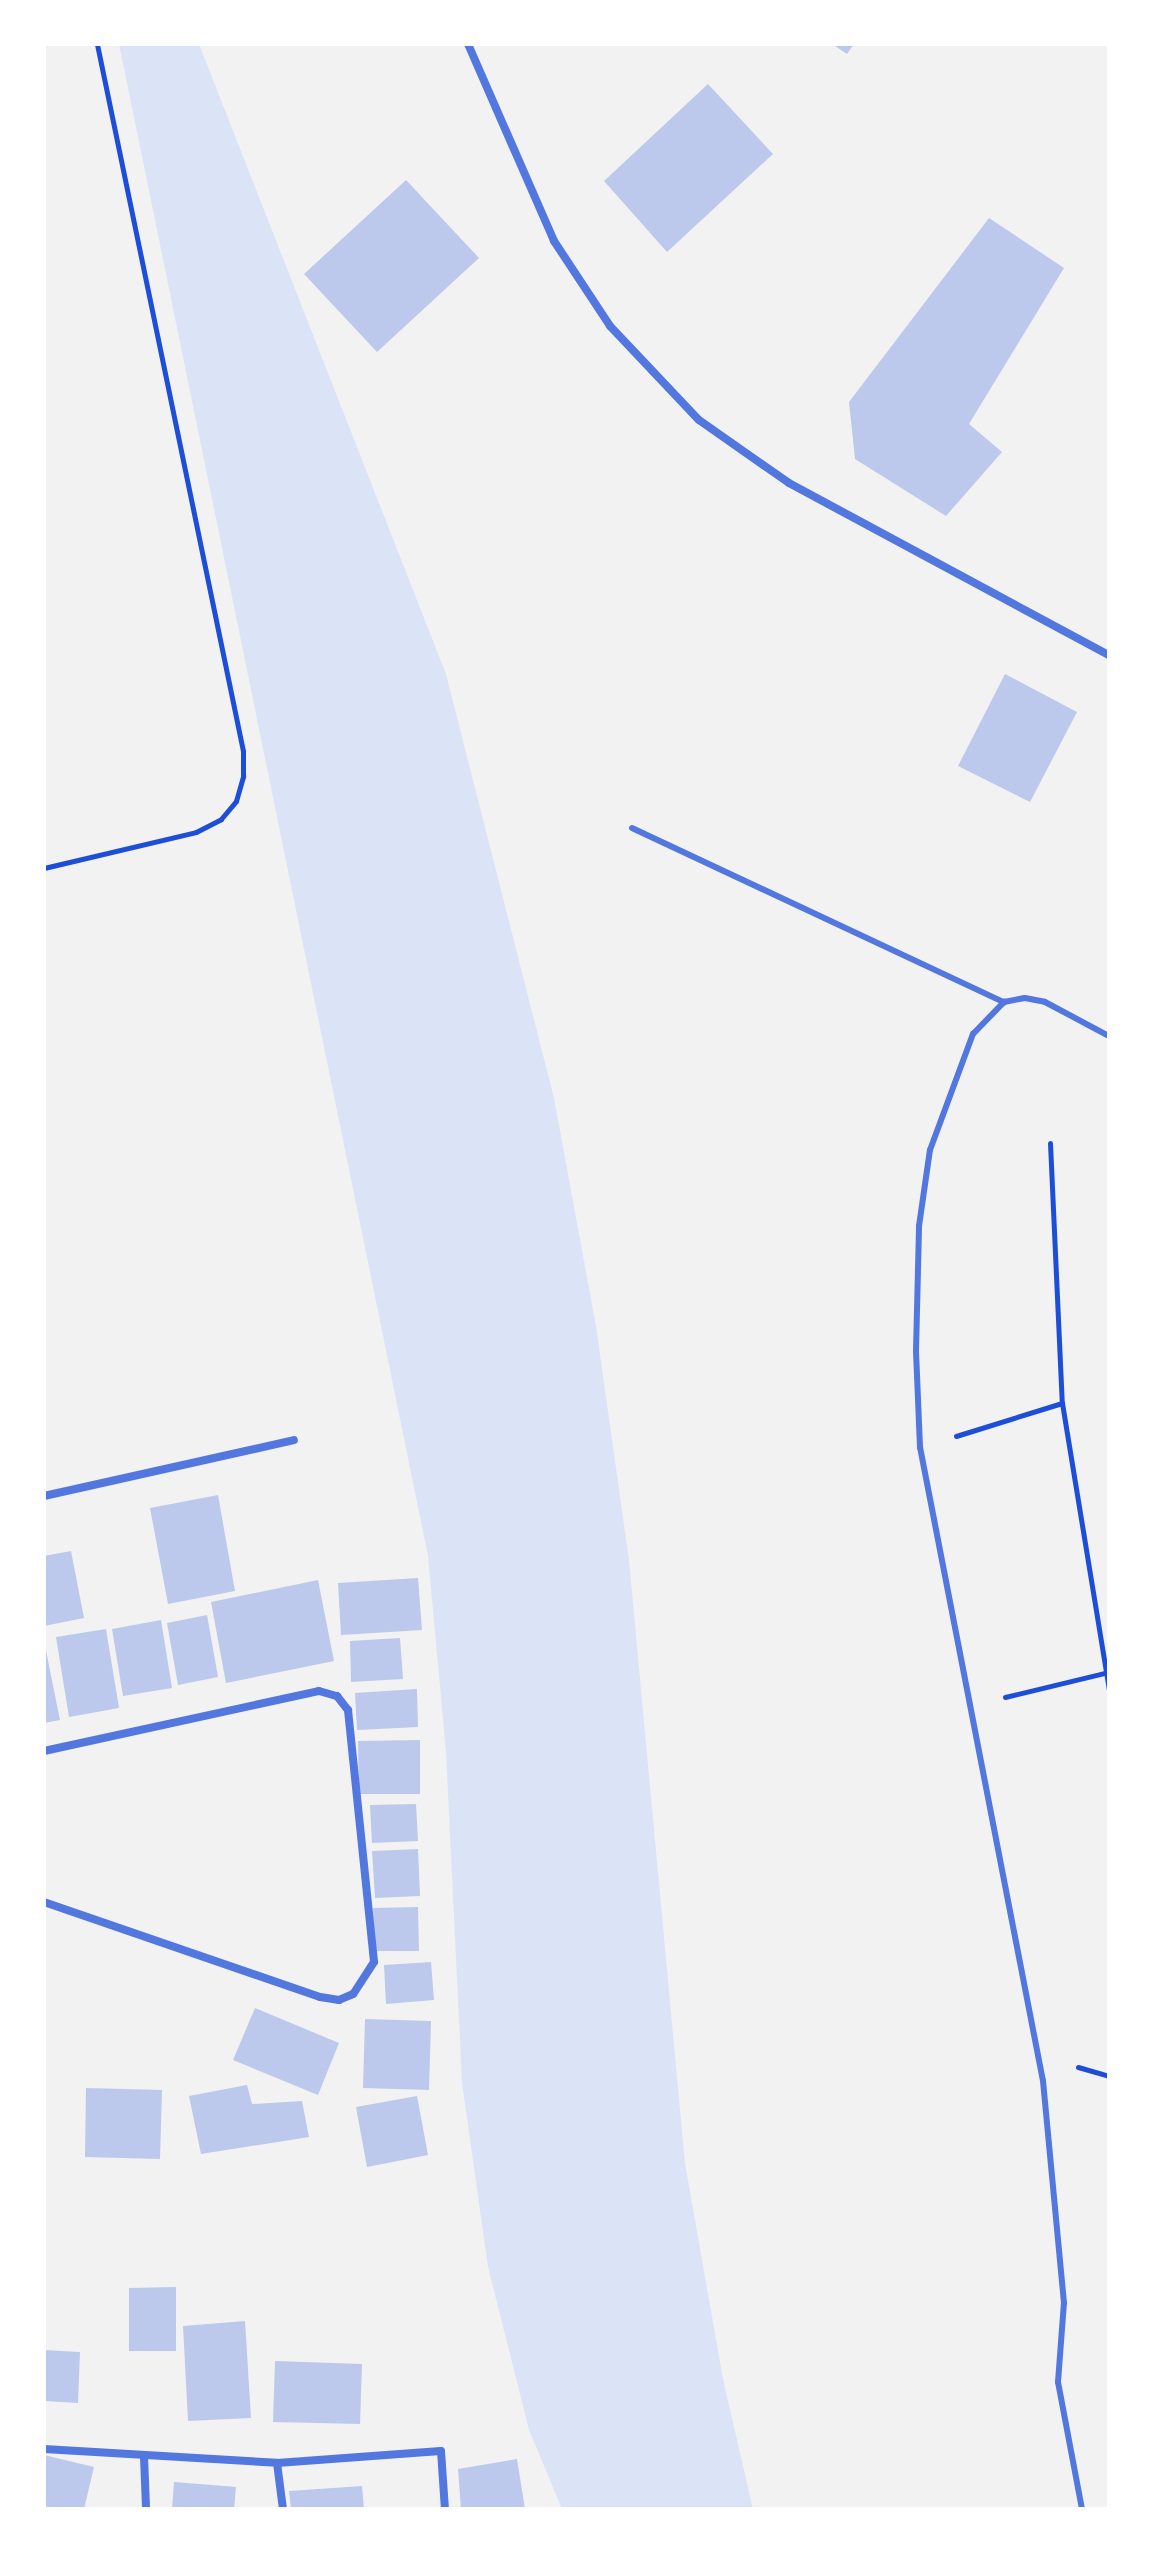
<!DOCTYPE html>
<html>
<head>
<meta charset="utf-8">
<style>
	body { margin:0 }
	#map { position:relative; width:1153px; height:2553px; overflow:hidden; background:#f2f2f2; font-family:"PT Sans",sans-serif }
	div>[style] { position:absolute }
	.green>* { inset:0; background:#dbe4f7 }
	.building>* { inset:0; background:#bdc9ec }
	.path>* { height:5px; margin:-2.5px; padding:0 2.5px; transform-origin:2.5px; border-radius:2.5px; background:#1d4ed8 }
	.service>* { height:6px; margin:-3px; padding:0 3px; transform-origin:3px; border-radius:3px; background:#5277de }
	.minor>* { height:8px; margin:-4px; padding:0 4px; transform-origin:4px; border-radius:4px; background:#5277de }
	span { translate:-50% -50%; white-space:nowrap; text-align:center; line-height:1.15; -webkit-text-stroke:6px #fff; paint-order:stroke }
	.frame { position:absolute; inset:0; border:46px solid #fff; pointer-events:none }
</style>
</head>
<body>
<div id="map">
	<div class="green">
		<div style="clip-path:polygon(119px 44px,199px 44px,446px 674px,554px 1098px,596px 1326px,629px 1560px,685px 2163px,723px 2379px,753px 2509px,562px 2509px,529px 2430px,488px 2267px,462px 2083px,446px 1752px,428px 1556px)"></div>
	</div>
	<div class="building">
		<div style="clip-path:polygon(832px 44px,854px 44px,847px 54px)"></div>
		<div style="clip-path:polygon(708px 84px,773px 154px,667px 252px,604px 181px)"></div>
		<div style="clip-path:polygon(406px 180px,479px 258px,377px 352px,304px 274px)"></div>
		<div style="clip-path:polygon(989px 218px,1064px 268px,969px 424px,1002px 452px,946px 516px,855px 459px,849px 402px)"></div>
		<div style="clip-path:polygon(1005px 674px,1077px 712px,1030px 802px,958px 766px)"></div>
		<div style="clip-path:polygon(218px 1495px,235px 1591px,168px 1604px,150px 1508px)"></div>
		<div style="clip-path:polygon(71px 1551px,84px 1618px,44px 1626px,44px 1556px)"></div>
		<div style="clip-path:polygon(418px 1578px,422px 1630px,341px 1635px,338px 1583px)"></div>
		<div style="clip-path:polygon(318px 1580px,334px 1661px,226px 1683px,211px 1602px)"></div>
		<div style="clip-path:polygon(207px 1615px,218px 1677px,178px 1685px,167px 1623px)"></div>
		<div style="clip-path:polygon(161px 1620px,172px 1688px,123px 1696px,112px 1629px)"></div>
		<div style="clip-path:polygon(106px 1629px,119px 1708px,69px 1717px,56px 1637px)"></div>
		<div style="clip-path:polygon(400px 1638px,403px 1679px,351px 1682px,350px 1641px)"></div>
		<div style="clip-path:polygon(44px 1641px,60px 1720px,44px 1723px)"></div>
		<div style="clip-path:polygon(417px 1689px,418px 1727px,357px 1730px,355px 1693px)"></div>
		<div style="clip-path:polygon(420px 1740px,420px 1794px,359px 1794px,358px 1741px)"></div>
		<div style="clip-path:polygon(416px 1804px,418px 1841px,372px 1843px,370px 1805px)"></div>
		<div style="clip-path:polygon(418px 1849px,420px 1896px,375px 1898px,372px 1851px)"></div>
		<div style="clip-path:polygon(418px 1907px,419px 1951px,374px 1951px,373px 1908px)"></div>
		<div style="clip-path:polygon(431px 1962px,434px 2000px,386px 2004px,384px 1965px)"></div>
		<div style="clip-path:polygon(255px 2008px,339px 2043px,318px 2095px,233px 2060px)"></div>
		<div style="clip-path:polygon(365px 2019px,431px 2021px,429px 2090px,363px 2088px)"></div>
		<div style="clip-path:polygon(247px 2085px,252px 2104px,302px 2101px,309px 2137px,201px 2154px,189px 2096px)"></div>
		<div style="clip-path:polygon(86px 2088px,162px 2090px,160px 2159px,85px 2157px)"></div>
		<div style="clip-path:polygon(417px 2096px,428px 2155px,367px 2167px,356px 2107px)"></div>
		<div style="clip-path:polygon(176px 2287px,176px 2351px,129px 2351px,129px 2288px)"></div>
		<div style="clip-path:polygon(245px 2321px,251px 2418px,188px 2421px,183px 2326px)"></div>
		<div style="clip-path:polygon(44px 2350px,80px 2352px,78px 2403px,44px 2401px)"></div>
		<div style="clip-path:polygon(275px 2361px,362px 2364px,360px 2424px,273px 2422px)"></div>
		<div style="clip-path:polygon(44px 2455px,94px 2467px,84px 2509px,44px 2509px)"></div>
		<div style="clip-path:polygon(517px 2459px,525px 2509px,461px 2509px,458px 2469px)"></div>
		<div style="clip-path:polygon(174px 2482px,236px 2487px,234px 2509px,172px 2509px)"></div>
		<div style="clip-path:polygon(362px 2486px,364px 2509px,291px 2509px,289px 2491px)"></div>
	</div>
	<div class="path">
		<div style="left:44px;top:868px;width:156px;rotate:-13.3deg"></div>
		<div style="left:196px;top:832px;width:28px;rotate:-27deg"></div>
		<div style="left:221px;top:819px;width:23px;rotate:-50deg"></div>
		<div style="left:236px;top:801px;width:26px;rotate:-74deg"></div>
		<div style="left:243px;top:776px;width:25px;rotate:-90deg"></div>
		<div style="left:243px;top:751px;width:722px;rotate:-101.67deg"></div>
		<div style="left:1050px;top:1143px;width:260px;rotate:87.4deg"></div>
		<div style="left:1062px;top:1403px;width:292px;rotate:80.7deg"></div>
		<div style="left:956px;top:1436px;width:111px;rotate:-17.3deg"></div>
		<div style="left:1005px;top:1697px;width:106px;rotate:-13.6deg"></div>
		<div style="left:1078px;top:2067px;width:32px;rotate:16deg"></div>
	</div>
	<div class="service">
		<div style="left:632px;top:828px;width:411px;rotate:25.1deg"></div>
		<div style="left:1082px;top:2509px;width:129px;rotate:-100.7deg"></div>
		<div style="left:1058px;top:2382px;width:79px;rotate:-85.7deg"></div>
		<div style="left:1064px;top:2303px;width:223px;rotate:-95.4deg"></div>
		<div style="left:1043px;top:2081px;width:646px;rotate:-100.98deg"></div>
		<div style="left:920px;top:1447px;width:96px;rotate:-92.4deg"></div>
		<div style="left:916px;top:1351px;width:125px;rotate:-88.6deg"></div>
		<div style="left:919px;top:1226px;width:77px;rotate:-81.8deg"></div>
		<div style="left:930px;top:1150px;width:124px;rotate:-69.7deg"></div>
		<div style="left:973px;top:1034px;width:45px;rotate:-45.9deg"></div>
		<div style="left:1004px;top:1002px;width:21px;rotate:-11deg"></div>
		<div style="left:1025px;top:998px;width:20px;rotate:11deg"></div>
		<div style="left:1045px;top:1002px;width:72px;rotate:28deg"></div>
	</div>
	<div class="minor">
		<div style="left:468px;top:44px;width:215px;rotate:66.4deg"></div>
		<div style="left:554px;top:241px;width:102px;rotate:56.6deg"></div>
		<div style="left:610px;top:326px;width:129px;rotate:46.6deg"></div>
		<div style="left:699px;top:420px;width:110px;rotate:35deg"></div>
		<div style="left:789px;top:483px;width:363px;rotate:28.3deg"></div>
		<div style="left:44px;top:1496px;width:256px;rotate:-12.6deg"></div>
		<div style="left:44px;top:1751px;width:281px;rotate:-12.3deg"></div>
		<div style="left:319px;top:1691px;width:19px;rotate:16deg"></div>
		<div style="left:337px;top:1696px;width:18px;rotate:52deg"></div>
		<div style="left:348px;top:1710px;width:253px;rotate:84.1deg"></div>
		<div style="left:374px;top:1962px;width:38px;rotate:123deg"></div>
		<div style="left:353px;top:1994px;width:15px;rotate:157deg"></div>
		<div style="left:339px;top:2000px;width:19px;rotate:-171deg"></div>
		<div style="left:320px;top:1997px;width:292px;rotate:-161deg"></div>
		<div style="left:44px;top:2449px;width:233px;rotate:3.4deg"></div>
		<div style="left:277px;top:2463px;width:164px;rotate:-4.2deg"></div>
		<div style="left:441px;top:2451px;width:58px;rotate:86.1deg"></div>
		<div style="left:144px;top:2456px;width:53px;rotate:87.8deg"></div>
		<div style="left:277px;top:2463px;width:46px;rotate:82.6deg"></div>
	</div>
	<div class="frame"></div>
</div>
</body>
</html>
